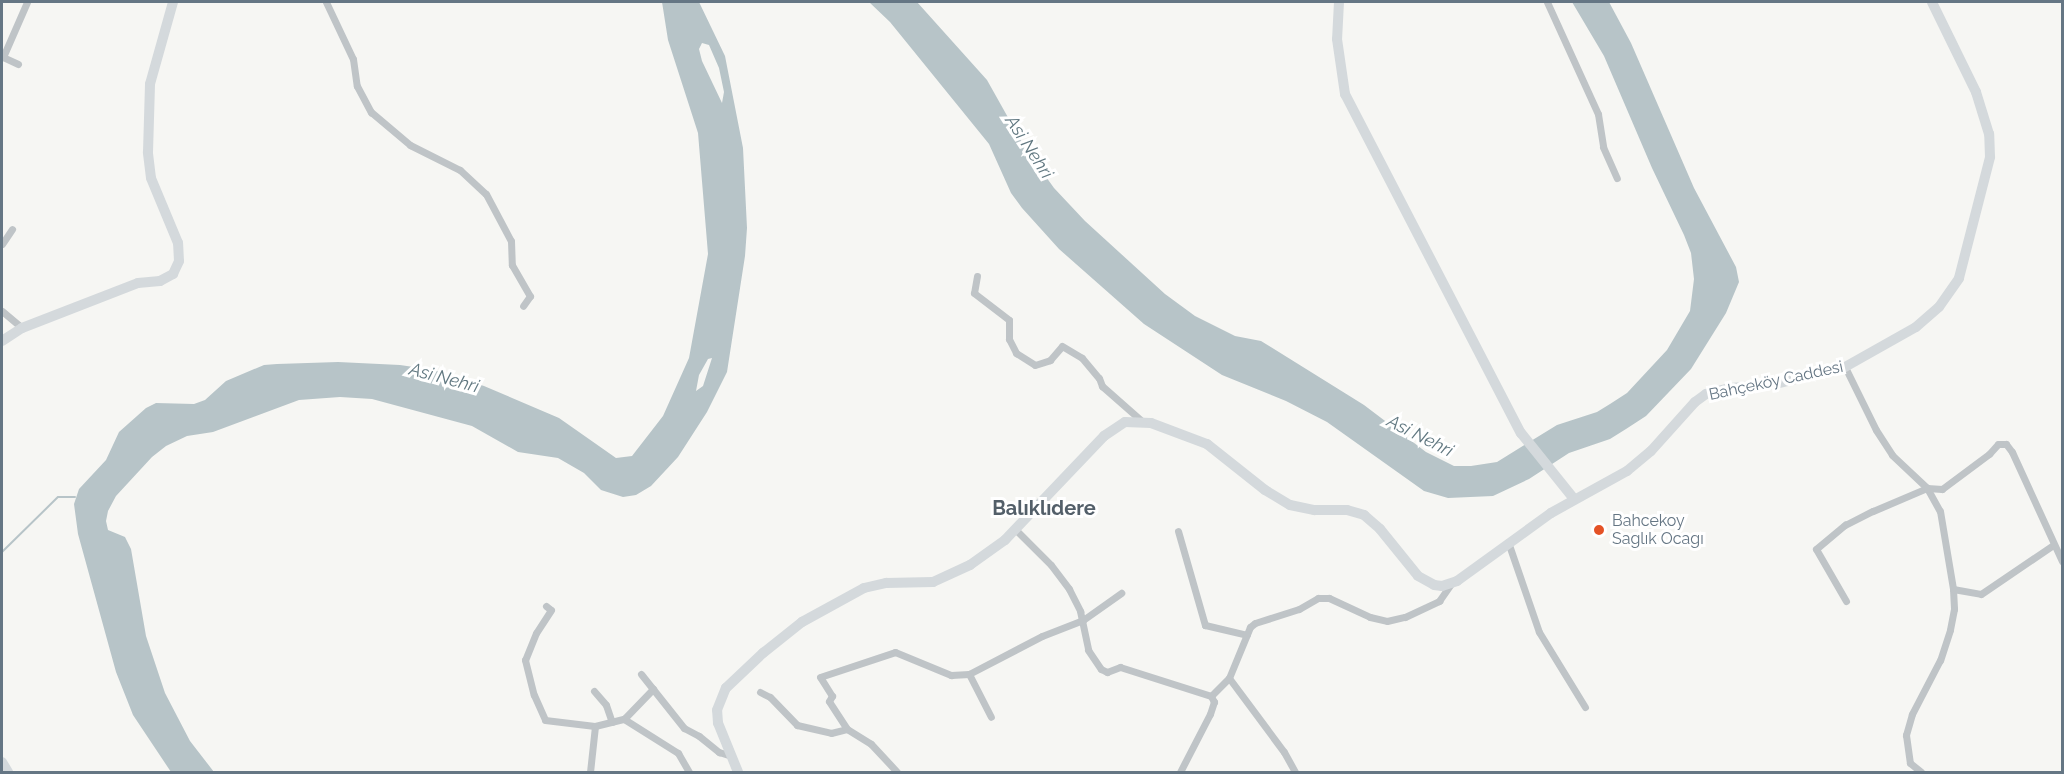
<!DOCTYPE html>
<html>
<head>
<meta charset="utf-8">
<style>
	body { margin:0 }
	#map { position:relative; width:2064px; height:774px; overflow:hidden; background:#f6f6f3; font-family:Raleway,sans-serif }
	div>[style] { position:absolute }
	.water>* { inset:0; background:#b7c4c8 }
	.stream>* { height:2px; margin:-1px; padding:0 1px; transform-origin:1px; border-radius:1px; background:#b7c4c8 }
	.street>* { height:7px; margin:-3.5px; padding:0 3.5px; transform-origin:3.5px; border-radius:3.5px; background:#bfc4c7 }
	.secondary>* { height:10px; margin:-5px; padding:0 5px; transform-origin:5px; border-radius:5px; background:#d4d9dc }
	.dots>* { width:16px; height:16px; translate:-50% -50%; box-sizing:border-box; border:3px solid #fff; border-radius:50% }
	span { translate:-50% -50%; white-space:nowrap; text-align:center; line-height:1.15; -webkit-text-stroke:6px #fff; paint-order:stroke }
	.street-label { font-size:16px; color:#657684 }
	.poi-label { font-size:16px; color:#657684 }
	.left { translate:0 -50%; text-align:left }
	.water-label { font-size:18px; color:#617881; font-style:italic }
	.quarter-label { font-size:20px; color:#535f69; font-weight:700 }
	.frame { position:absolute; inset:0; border:3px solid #657684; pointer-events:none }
</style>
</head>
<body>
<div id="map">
	<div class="water">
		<div style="clip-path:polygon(evenodd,662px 2px,699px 2px,725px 56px,743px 148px,747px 228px,745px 256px,727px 372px,707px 412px,678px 457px,651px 486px,636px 495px,623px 497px,601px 490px,584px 473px,558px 458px,518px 452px,472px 426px,372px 399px,340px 397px,299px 400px,213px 432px,187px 436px,166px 446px,152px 457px,116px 496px,108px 511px,106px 521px,108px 530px,125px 537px,131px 549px,146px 636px,165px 693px,190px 741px,214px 772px,171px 772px,133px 715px,116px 672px,78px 534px,74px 504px,79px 489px,106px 460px,119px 432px,146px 408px,156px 403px,194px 404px,205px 400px,226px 381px,264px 365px,277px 364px,338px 362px,400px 365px,434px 370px,484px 386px,559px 418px,616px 458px,632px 456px,663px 416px,689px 358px,708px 254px,698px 133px,668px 40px,662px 2px,702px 43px,709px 45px,719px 68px,724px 92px,722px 103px,702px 61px,699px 49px,702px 43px,662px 2px,712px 358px,703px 386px,696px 391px,699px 375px,708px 359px,712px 358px)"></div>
		<div style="clip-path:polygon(869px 2px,917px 2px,987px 80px,1024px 146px,1054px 188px,1085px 221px,1165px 294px,1195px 316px,1235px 336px,1261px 341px,1364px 405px,1426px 452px,1454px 466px,1471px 466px,1497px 462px,1557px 425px,1597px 412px,1610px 404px,1627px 393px,1667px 350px,1690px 311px,1694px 279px,1691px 253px,1684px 235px,1652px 168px,1604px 56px,1572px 2px,1609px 2px,1631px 43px,1694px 188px,1736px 267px,1739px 282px,1726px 313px,1691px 369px,1646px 416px,1626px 429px,1610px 439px,1569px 453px,1529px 479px,1493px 496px,1448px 498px,1424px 491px,1327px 422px,1286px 401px,1222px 375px,1144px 324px,1059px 249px,1022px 208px,1011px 193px,989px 144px,890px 22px)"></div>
	</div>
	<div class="stream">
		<div style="left:2px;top:552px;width:78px;rotate:-44.5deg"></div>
		<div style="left:58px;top:497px;width:17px"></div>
	</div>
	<div class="street">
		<div style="left:326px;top:2px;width:63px;rotate:64.7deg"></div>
		<div style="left:353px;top:59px;width:27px;rotate:82deg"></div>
		<div style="left:357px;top:86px;width:30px;rotate:62deg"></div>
		<div style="left:371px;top:112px;width:51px;rotate:40.2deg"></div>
		<div style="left:410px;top:145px;width:56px;rotate:26.6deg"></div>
		<div style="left:460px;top:170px;width:35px;rotate:43deg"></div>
		<div style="left:486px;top:194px;width:53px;rotate:62deg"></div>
		<div style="left:511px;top:241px;width:24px;rotate:88deg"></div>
		<div style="left:512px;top:265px;width:36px;rotate:60deg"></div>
		<div style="left:530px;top:296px;width:12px;rotate:125deg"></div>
		<div style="left:1547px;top:2px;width:123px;rotate:65.5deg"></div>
		<div style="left:1598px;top:114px;width:33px;rotate:81deg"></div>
		<div style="left:1603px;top:147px;width:34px;rotate:66deg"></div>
		<div style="left:18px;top:64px;width:17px;rotate:-155deg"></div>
		<div style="left:3px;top:57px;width:60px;rotate:-66.4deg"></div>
		<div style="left:2px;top:244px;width:18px;rotate:-56deg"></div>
		<div style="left:977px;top:276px;width:17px;rotate:100deg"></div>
		<div style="left:974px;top:293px;width:44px;rotate:37.6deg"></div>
		<div style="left:1009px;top:320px;width:19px;rotate:90deg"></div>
		<div style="left:1009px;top:339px;width:16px;rotate:63deg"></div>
		<div style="left:1016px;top:353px;width:22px;rotate:32deg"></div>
		<div style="left:1035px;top:365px;width:16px;rotate:-18deg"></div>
		<div style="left:1050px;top:360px;width:18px;rotate:-49deg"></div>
		<div style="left:1062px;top:346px;width:23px;rotate:31deg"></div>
		<div style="left:1082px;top:358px;width:26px;rotate:50deg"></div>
		<div style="left:1099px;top:378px;width:9px;rotate:69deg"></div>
		<div style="left:1102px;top:386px;width:55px;rotate:41.3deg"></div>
		<div style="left:2px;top:311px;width:26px;rotate:40deg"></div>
		<div style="left:1845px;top:367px;width:70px;rotate:63.8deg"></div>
		<div style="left:1876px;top:430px;width:30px;rotate:57deg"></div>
		<div style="left:1892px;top:455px;width:48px;rotate:43.3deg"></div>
		<div style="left:1927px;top:488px;width:26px;rotate:61deg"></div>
		<div style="left:1940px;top:511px;width:79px;rotate:80.5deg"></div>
		<div style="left:1953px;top:589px;width:20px;rotate:87deg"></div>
		<div style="left:1954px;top:609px;width:21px;rotate:101deg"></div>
		<div style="left:1950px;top:630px;width:32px;rotate:108deg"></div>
		<div style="left:1940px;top:660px;width:61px;rotate:117.4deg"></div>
		<div style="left:1912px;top:714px;width:22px;rotate:106deg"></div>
		<div style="left:1906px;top:735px;width:28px;rotate:82deg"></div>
		<div style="left:1910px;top:763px;width:14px;rotate:39deg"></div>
		<div style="left:1016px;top:530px;width:49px;rotate:45deg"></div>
		<div style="left:1051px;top:565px;width:30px;rotate:53deg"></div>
		<div style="left:1069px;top:589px;width:25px;rotate:63deg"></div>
		<div style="left:1080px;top:611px;width:40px;rotate:78deg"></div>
		<div style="left:1088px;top:650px;width:23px;rotate:56deg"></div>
		<div style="left:1101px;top:669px;width:7px;rotate:27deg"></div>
		<div style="left:1107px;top:672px;width:14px;rotate:-21deg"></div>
		<div style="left:1120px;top:667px;width:96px;rotate:17.7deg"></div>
		<div style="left:1178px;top:531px;width:98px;rotate:74deg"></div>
		<div style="left:1205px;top:625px;width:43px;rotate:13.4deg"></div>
		<div style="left:1508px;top:542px;width:95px;rotate:71deg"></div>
		<div style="left:1539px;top:632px;width:88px;rotate:58.5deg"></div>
		<div style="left:1953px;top:589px;width:28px;rotate:10deg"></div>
		<div style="left:1981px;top:594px;width:87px;rotate:-34.2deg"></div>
		<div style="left:1846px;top:601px;width:60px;rotate:-120deg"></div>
		<div style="left:1816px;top:549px;width:38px;rotate:-40deg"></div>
		<div style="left:1845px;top:525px;width:31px;rotate:-27deg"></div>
		<div style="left:1873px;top:511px;width:59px;rotate:-23.1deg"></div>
		<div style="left:1927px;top:488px;width:15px;rotate:4deg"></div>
		<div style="left:1942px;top:489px;width:59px;rotate:-36.7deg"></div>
		<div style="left:1989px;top:454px;width:13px;rotate:-48deg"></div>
		<div style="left:1998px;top:444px;width:8px"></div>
		<div style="left:2006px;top:444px;width:10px;rotate:53deg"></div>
		<div style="left:2012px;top:452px;width:120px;rotate:65.4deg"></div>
		<div style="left:546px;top:606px;width:6px;rotate:39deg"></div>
		<div style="left:551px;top:610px;width:27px;rotate:123deg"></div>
		<div style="left:536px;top:633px;width:29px;rotate:112deg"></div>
		<div style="left:525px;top:660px;width:36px;rotate:76deg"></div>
		<div style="left:534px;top:695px;width:27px;rotate:66deg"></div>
		<div style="left:545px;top:720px;width:50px;rotate:6.8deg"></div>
		<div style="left:595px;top:726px;width:30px;rotate:-14deg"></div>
		<div style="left:624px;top:719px;width:64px;rotate:32.2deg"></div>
		<div style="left:678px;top:753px;width:22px;rotate:60deg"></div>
		<div style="left:641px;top:674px;width:69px;rotate:51.5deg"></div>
		<div style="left:684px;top:728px;width:17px;rotate:28deg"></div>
		<div style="left:699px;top:736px;width:26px;rotate:39deg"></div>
		<div style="left:719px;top:752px;width:13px;rotate:18deg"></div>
		<div style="left:969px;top:674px;width:48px;rotate:62.9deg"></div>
		<div style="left:1229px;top:678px;width:92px;rotate:53.4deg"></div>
		<div style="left:1284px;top:752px;width:23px;rotate:61deg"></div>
		<div style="left:594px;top:691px;width:18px;rotate:49deg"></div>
		<div style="left:606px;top:705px;width:18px;rotate:71deg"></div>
		<div style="left:760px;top:692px;width:11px;rotate:27deg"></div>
		<div style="left:770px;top:697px;width:39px;rotate:46deg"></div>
		<div style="left:797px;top:725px;width:35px;rotate:13deg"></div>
		<div style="left:831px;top:733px;width:16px;rotate:-14deg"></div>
		<div style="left:847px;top:729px;width:28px;rotate:32deg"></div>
		<div style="left:871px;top:744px;width:38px;rotate:47deg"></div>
		<div style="left:624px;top:719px;width:42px;rotate:-46deg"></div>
		<div style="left:847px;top:729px;width:33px;rotate:-123deg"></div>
		<div style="left:829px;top:701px;width:6px;rotate:-59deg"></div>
		<div style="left:832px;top:696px;width:22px;rotate:-122deg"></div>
		<div style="left:820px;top:677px;width:79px;rotate:-18.4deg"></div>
		<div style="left:895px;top:652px;width:61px;rotate:22.3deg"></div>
		<div style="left:951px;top:675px;width:18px;rotate:-3deg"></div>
		<div style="left:969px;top:674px;width:82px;rotate:-27.5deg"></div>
		<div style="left:1042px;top:636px;width:44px;rotate:-21.3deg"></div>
		<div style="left:1083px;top:620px;width:47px;rotate:-35.4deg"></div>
		<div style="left:590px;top:772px;width:46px;rotate:-83.8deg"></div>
		<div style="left:1180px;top:772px;width:65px;rotate:-62.7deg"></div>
		<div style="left:1210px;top:714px;width:13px;rotate:-72deg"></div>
		<div style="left:1214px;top:702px;width:7px;rotate:-117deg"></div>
		<div style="left:1211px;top:696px;width:25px;rotate:-45deg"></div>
		<div style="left:1229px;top:678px;width:55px;rotate:-67.6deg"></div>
		<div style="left:1250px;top:627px;width:6px;rotate:-39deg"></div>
		<div style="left:1255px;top:623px;width:46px;rotate:-17.7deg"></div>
		<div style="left:1299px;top:609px;width:22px;rotate:-30deg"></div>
		<div style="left:1318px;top:598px;width:11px"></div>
		<div style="left:1329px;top:598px;width:45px;rotate:24.9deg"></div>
		<div style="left:1370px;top:617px;width:17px;rotate:13deg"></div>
		<div style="left:1387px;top:621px;width:18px;rotate:-13deg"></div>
		<div style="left:1405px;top:617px;width:38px;rotate:-25deg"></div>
		<div style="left:1439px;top:601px;width:21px;rotate:-55deg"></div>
	</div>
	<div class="secondary">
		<div style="left:1339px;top:2px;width:37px;rotate:93deg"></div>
		<div style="left:1337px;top:39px;width:56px;rotate:81.7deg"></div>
		<div style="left:1345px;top:94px;width:382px;rotate:62.6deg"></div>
		<div style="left:1521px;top:433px;width:85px;rotate:51.2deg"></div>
		<div style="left:2px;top:341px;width:24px;rotate:-33deg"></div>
		<div style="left:22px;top:328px;width:124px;rotate:-21.2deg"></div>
		<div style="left:138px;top:283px;width:22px;rotate:-5deg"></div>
		<div style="left:160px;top:281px;width:15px;rotate:-28deg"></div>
		<div style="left:173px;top:274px;width:14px;rotate:-65deg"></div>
		<div style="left:179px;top:261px;width:18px;rotate:-93deg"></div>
		<div style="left:178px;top:243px;width:70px;rotate:-112.6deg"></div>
		<div style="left:151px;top:178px;width:26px;rotate:-97deg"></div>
		<div style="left:148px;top:152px;width:68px;rotate:-88.3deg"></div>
		<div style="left:150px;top:84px;width:85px;rotate:-74.3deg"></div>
		<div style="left:2px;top:762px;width:12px;rotate:59deg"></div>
		<div style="left:738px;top:772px;width:53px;rotate:-112.2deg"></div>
		<div style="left:718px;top:723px;width:13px;rotate:-94deg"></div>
		<div style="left:717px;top:710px;width:24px;rotate:-68deg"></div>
		<div style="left:726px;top:688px;width:51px;rotate:-43.4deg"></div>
		<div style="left:763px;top:653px;width:50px;rotate:-38.5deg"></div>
		<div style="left:802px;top:622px;width:71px;rotate:-28.7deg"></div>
		<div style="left:864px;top:588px;width:23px;rotate:-13deg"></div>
		<div style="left:886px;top:583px;width:47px;rotate:-1.2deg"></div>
		<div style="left:933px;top:582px;width:41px;rotate:-24.7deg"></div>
		<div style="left:970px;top:565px;width:43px;rotate:-35.5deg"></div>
		<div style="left:1005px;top:540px;width:144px;rotate:-46.4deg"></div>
		<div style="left:1104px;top:436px;width:25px;rotate:-34deg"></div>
		<div style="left:1125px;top:422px;width:26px;rotate:2deg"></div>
		<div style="left:1151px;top:423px;width:60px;rotate:20.6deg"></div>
		<div style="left:1207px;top:444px;width:74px;rotate:38.4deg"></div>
		<div style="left:1265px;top:490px;width:29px;rotate:31deg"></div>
		<div style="left:1290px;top:505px;width:25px;rotate:12deg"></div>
		<div style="left:1314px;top:510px;width:33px"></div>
		<div style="left:1347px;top:510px;width:18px;rotate:16deg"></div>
		<div style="left:1364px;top:515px;width:21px;rotate:41deg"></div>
		<div style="left:1380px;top:529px;width:60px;rotate:51deg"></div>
		<div style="left:1418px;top:576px;width:18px;rotate:29deg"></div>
		<div style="left:1434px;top:585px;width:8px;rotate:7deg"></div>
		<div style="left:1442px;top:586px;width:16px;rotate:-18deg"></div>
		<div style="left:1457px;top:581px;width:116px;rotate:-35.9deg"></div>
		<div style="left:1551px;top:513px;width:87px;rotate:-28.9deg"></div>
		<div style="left:1627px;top:471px;width:31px;rotate:-40deg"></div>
		<div style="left:1651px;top:451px;width:66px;rotate:-48.1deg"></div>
		<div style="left:1695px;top:402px;width:14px;rotate:-36deg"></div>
		<div style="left:1706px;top:394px;width:25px;rotate:-14deg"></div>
		<div style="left:1730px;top:388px;width:41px;rotate:-4.2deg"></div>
		<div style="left:1771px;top:385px;width:76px;rotate:-13.7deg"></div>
		<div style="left:1845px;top:367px;width:81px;rotate:-29.4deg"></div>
		<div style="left:1916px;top:327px;width:30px;rotate:-41deg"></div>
		<div style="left:1939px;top:307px;width:35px;rotate:-55deg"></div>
		<div style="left:1959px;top:278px;width:125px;rotate:-75.6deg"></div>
		<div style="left:1990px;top:157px;width:23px;rotate:-92deg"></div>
		<div style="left:1989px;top:134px;width:44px;rotate:-107.2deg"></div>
		<div style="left:1976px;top:92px;width:100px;rotate:-116.1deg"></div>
	</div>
	<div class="dots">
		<div style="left:1599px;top:530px;background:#e45226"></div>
	</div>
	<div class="street-label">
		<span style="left:1776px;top:381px;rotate:-12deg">Bahçeköy Caddesi</span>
	</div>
	<div class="poi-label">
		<span class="left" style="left:1612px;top:530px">Bahcekoy<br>Saglık Ocagı</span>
	</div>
	<div class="water-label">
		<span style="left:1029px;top:147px;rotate:57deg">Asi Nehri</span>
		<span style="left:444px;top:378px;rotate:15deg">Asi Nehri</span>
		<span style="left:1420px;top:436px;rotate:27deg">Asi Nehri</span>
	</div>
	<div class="quarter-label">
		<span style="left:1044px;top:508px">Balıklıdere</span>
	</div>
	<div class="frame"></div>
</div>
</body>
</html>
